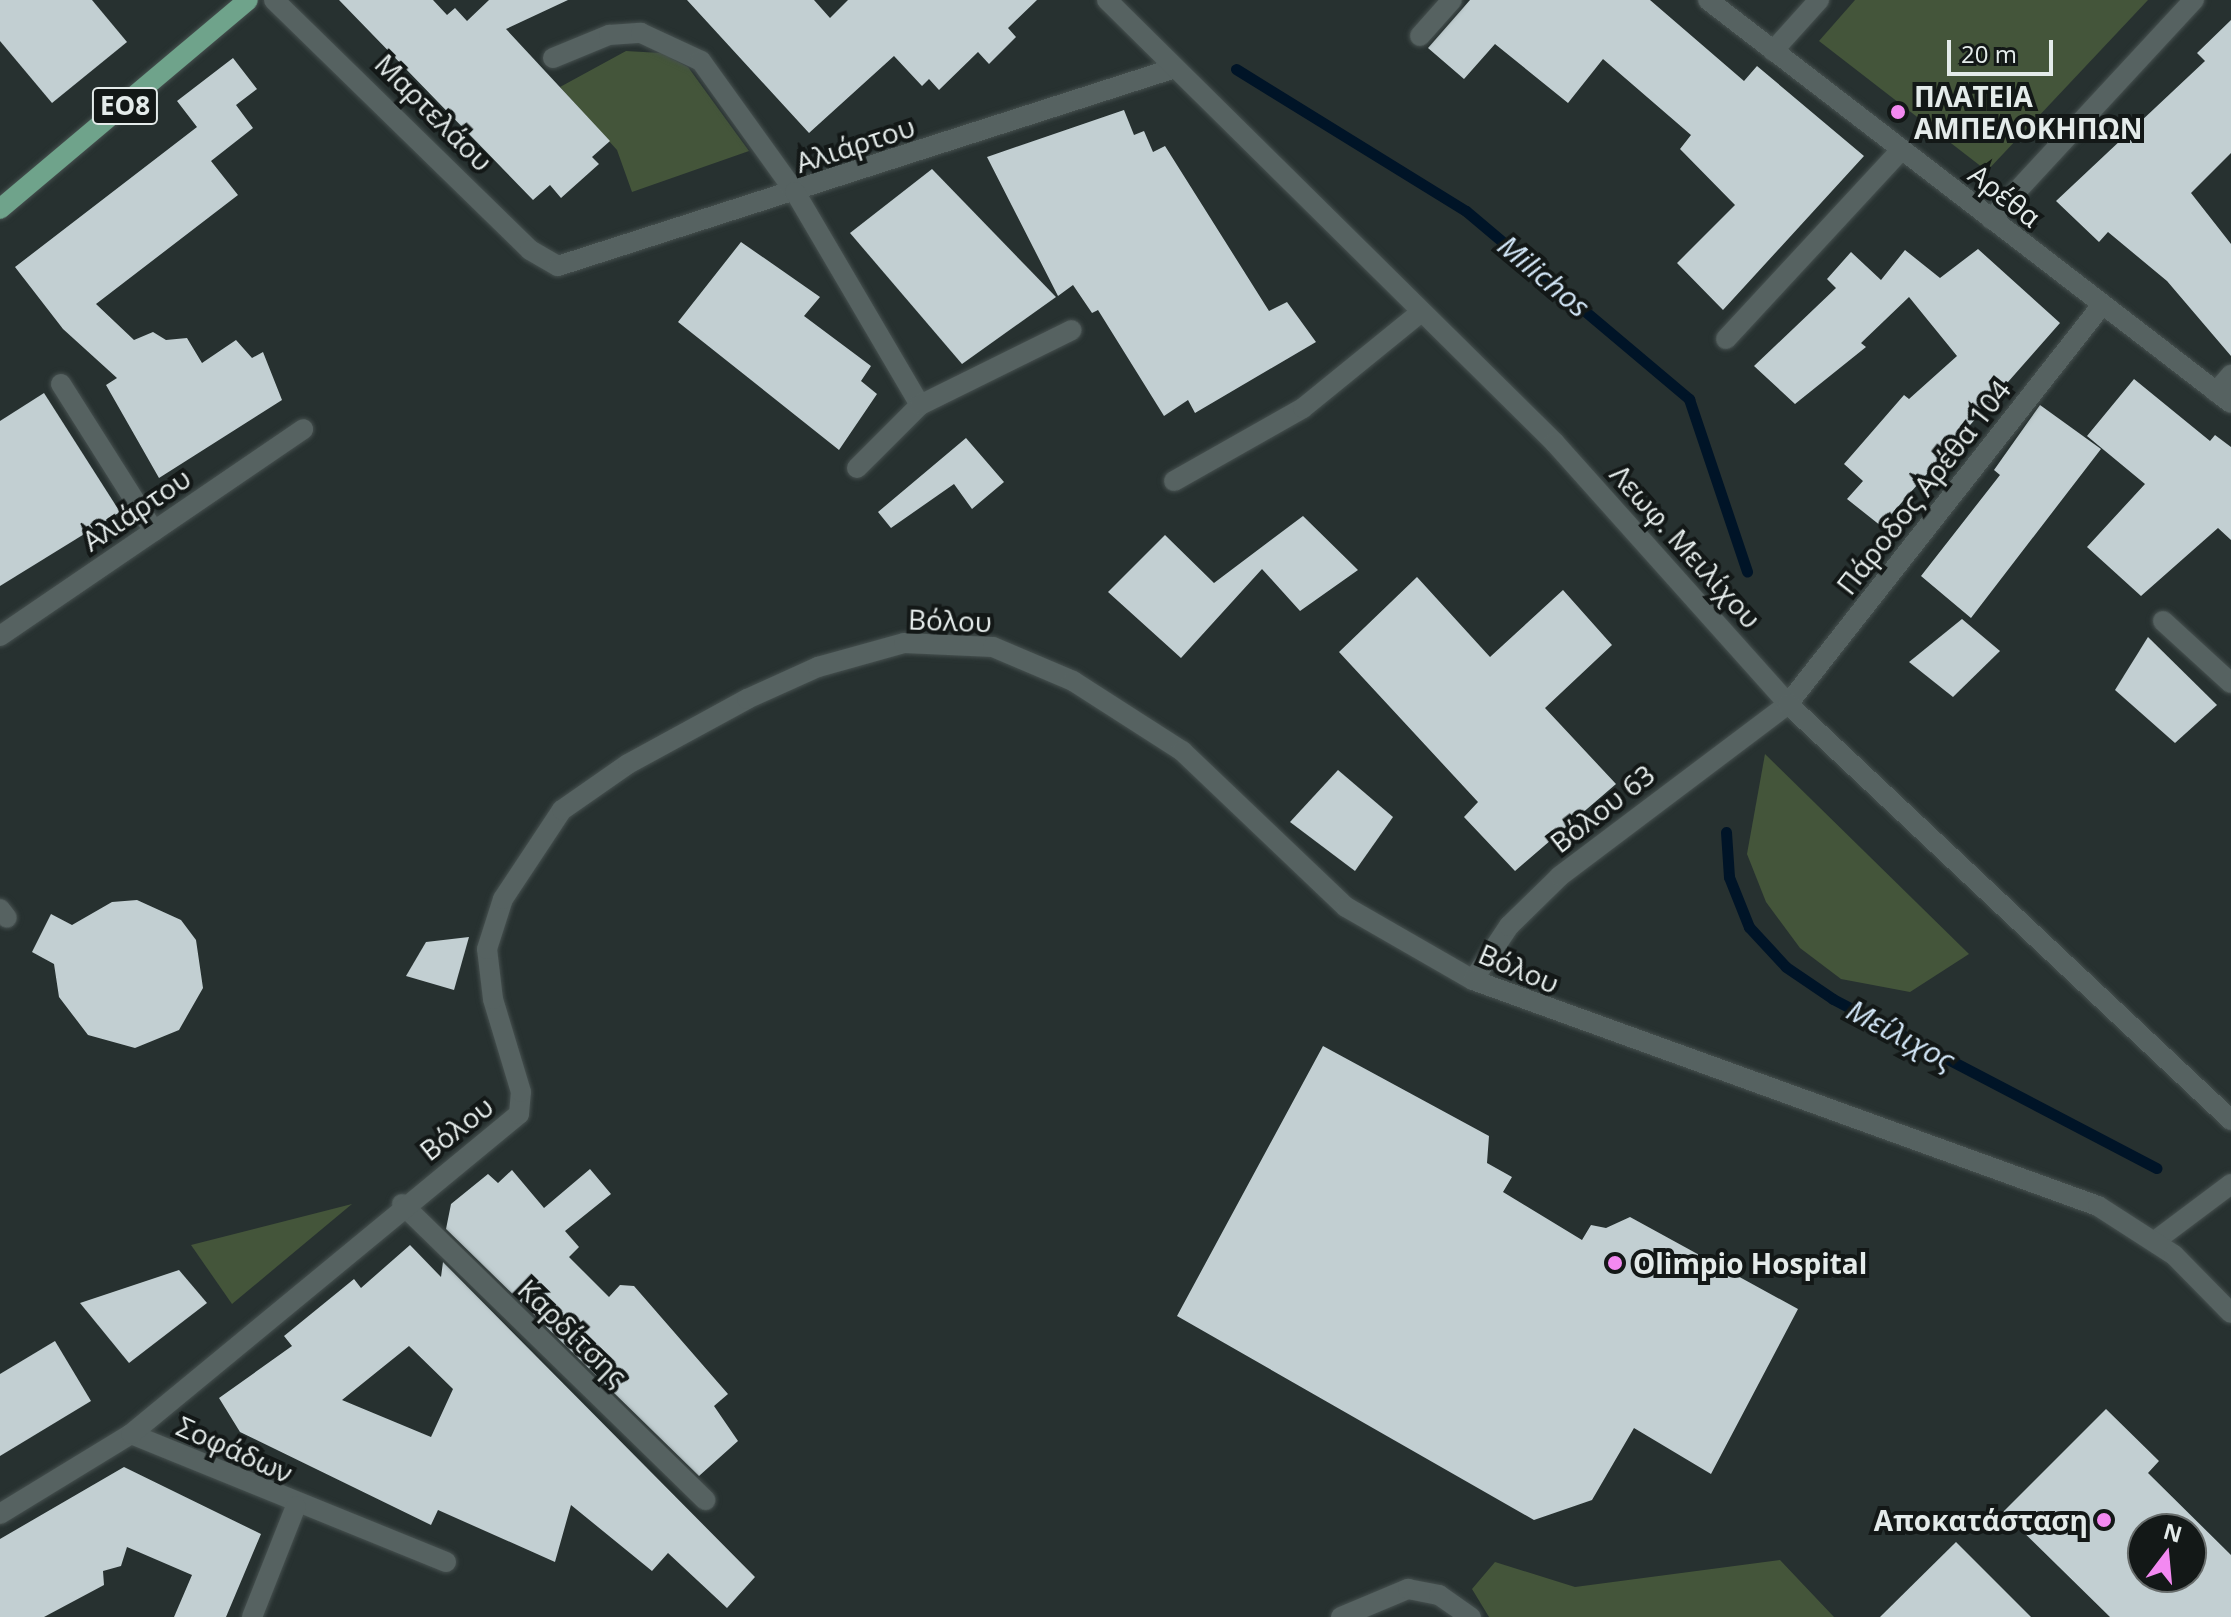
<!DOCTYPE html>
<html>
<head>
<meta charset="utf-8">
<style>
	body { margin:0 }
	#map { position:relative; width:2231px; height:1617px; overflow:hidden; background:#273130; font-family:"Open Sans",sans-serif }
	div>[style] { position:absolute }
	.green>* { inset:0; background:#44553a }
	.stream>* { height:11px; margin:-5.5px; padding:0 5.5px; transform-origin:5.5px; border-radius:5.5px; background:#001427 }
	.building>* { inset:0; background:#c2cfd2 }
	.roads { filter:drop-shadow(0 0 2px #46504f) drop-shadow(0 0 2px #46504f) }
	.minor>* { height:20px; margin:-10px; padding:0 10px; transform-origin:10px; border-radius:10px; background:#566261 }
	.tertiary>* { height:20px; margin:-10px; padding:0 10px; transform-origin:10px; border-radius:10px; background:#566261 }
	.primary>* { height:20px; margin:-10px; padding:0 10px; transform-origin:10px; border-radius:10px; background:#6fa38b }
	.dots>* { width:22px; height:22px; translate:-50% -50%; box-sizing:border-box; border:4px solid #131817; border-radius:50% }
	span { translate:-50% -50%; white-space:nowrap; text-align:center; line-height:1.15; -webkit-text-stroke:8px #131817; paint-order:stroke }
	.shield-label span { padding:2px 6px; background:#131817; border:2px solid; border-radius:6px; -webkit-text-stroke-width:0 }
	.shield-label { font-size:26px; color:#e4ebea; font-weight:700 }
	.poi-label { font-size:28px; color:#e4ebea; font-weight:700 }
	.left { translate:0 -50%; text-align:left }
	.right { translate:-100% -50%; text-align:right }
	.street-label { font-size:28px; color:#e4ebea }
	.water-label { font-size:30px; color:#d3e7f8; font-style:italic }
	.north { position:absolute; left:2127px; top:1513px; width:80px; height:80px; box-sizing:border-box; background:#131817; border:2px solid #676c6b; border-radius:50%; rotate:16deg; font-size:22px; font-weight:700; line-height:32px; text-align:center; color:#e4ebea }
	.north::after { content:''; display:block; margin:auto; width:28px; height:36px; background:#f389f1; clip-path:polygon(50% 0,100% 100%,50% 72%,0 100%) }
	.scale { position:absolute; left:1947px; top:40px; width:106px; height:36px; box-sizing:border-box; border:4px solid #e4ebea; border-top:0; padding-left:10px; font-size:24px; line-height:28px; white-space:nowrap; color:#e4ebea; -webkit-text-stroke:6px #131817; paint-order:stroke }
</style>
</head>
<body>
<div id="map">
	<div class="green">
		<div style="clip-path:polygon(1855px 0,2148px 0,1987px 171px,1819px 41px)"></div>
		<div style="clip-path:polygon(626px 51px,661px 53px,688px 67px,749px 151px,632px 192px,617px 150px,560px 87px)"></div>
		<div style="clip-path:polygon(1765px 754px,1969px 954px,1910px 992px,1841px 979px,1800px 948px,1766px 902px,1747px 854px)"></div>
		<div style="clip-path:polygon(352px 1204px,232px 1304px,191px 1245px)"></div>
		<div style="clip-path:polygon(1780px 1560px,1834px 1617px,1489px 1617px,1472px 1589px,1495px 1562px,1575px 1587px)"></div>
	</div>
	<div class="stream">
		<div style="left:1236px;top:69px;width:270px;rotate:31.7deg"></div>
		<div style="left:1466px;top:211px;width:292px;rotate:40.1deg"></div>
		<div style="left:1689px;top:399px;width:182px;rotate:71.4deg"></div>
		<div style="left:1726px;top:832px;width:45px;rotate:86.2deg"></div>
		<div style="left:1729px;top:877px;width:54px;rotate:68.2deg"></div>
		<div style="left:1749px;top:927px;width:54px;rotate:47.2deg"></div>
		<div style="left:1786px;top:967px;width:57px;rotate:34.2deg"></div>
		<div style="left:1833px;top:999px;width:365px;rotate:27.6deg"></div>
	</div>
	<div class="building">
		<div style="clip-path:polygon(0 0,92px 0,127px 42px,52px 103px,0 41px)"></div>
		<div style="clip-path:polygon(339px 0,433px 0,447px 15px,455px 8px,467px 21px,489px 0,568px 0,506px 29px,610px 141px,592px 157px,599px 164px,561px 198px,550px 185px,533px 200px)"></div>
		<div style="clip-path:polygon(687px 0,814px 0,830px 18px,848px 0,1037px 0,1008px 28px,1016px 37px,989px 64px,978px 52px,939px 90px,929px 79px,922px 86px,894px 56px,809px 133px)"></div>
		<div style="clip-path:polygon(1470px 0,1650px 0,1744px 81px,1757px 66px,1864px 156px,1723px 310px,1677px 263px,1735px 205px,1680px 149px,1691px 135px,1603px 59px,1568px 103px,1495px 44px,1464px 79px,1428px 48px)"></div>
		<div style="clip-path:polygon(2231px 20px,2231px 153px,2191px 193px,2231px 244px,2231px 356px,2167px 281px,2108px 232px,2099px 242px,2056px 201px,2205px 61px,2197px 53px)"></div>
		<div style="clip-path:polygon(233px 58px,257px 89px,236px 105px,253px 128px,211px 161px,238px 195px,96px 304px,134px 340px,153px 332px,166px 340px,187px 338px,202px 363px,236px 340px,252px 358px,263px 352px,282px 400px,159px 478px,106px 385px,117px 378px,63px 329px,15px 267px,197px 127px,177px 101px)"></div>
		<div style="clip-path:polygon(1124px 110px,1134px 135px,1144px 131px,1153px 152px,1165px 146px,1269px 311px,1287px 302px,1316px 342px,1195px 413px,1188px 400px,1164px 416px,1098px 310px,1092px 313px,1073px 285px,1058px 296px,987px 157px)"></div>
		<div style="clip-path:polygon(932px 169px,1056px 297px,962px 364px,850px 233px)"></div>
		<div style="clip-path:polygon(741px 242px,820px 297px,804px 316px,871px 366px,861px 381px,877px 394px,839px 450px,678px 322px)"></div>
		<div style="clip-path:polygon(1978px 249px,2060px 323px,1881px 526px,1847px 499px,1863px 481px,1844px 464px,1904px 395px,1909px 399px,1957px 356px,1909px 297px,1861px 343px,1866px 347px,1795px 404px,1754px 366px,1836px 288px,1827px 279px,1851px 252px,1881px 280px,1905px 250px,1940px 278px)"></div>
		<div style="clip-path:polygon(2134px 379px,2210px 441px,2215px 435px,2231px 447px,2231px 540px,2218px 528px,2141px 596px,2087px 547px,2145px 484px,2087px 436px)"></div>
		<div style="clip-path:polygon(44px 393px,120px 512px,0 586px,0 421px)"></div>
		<div style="clip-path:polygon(2040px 405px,2101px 449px,1971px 618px,1921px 576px,2000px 475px,1994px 470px)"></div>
		<div style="clip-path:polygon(966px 438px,1004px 482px,972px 509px,954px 484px,891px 528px,878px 512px)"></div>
		<div style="clip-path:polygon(1303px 516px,1358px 570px,1300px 611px,1262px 569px,1181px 658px,1108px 592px,1165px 535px,1214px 583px)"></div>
		<div style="clip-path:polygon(1417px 577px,1490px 657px,1563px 590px,1612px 645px,1545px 708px,1616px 784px,1515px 871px,1464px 817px,1478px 802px,1339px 652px)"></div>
		<div style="clip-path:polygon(1962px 619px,2000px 651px,1953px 697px,1909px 662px)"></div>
		<div style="clip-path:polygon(2148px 637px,2217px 705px,2175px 743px,2115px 690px)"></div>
		<div style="clip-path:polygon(1338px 770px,1393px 817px,1355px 871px,1290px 822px)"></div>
		<div style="clip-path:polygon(137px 900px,181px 920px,196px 940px,203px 988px,179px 1030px,135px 1048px,88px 1035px,59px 997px,54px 964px,32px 952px,51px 914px,72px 925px,112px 902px)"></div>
		<div style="clip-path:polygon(469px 937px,454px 990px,406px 976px,426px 942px)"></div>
		<div style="clip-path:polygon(1323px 1046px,1489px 1136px,1487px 1163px,1512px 1177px,1503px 1192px,1582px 1240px,1591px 1225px,1606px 1228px,1630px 1217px,1798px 1309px,1711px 1474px,1634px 1428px,1592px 1500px,1534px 1520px,1177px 1316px)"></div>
		<div style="clip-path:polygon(590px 1169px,611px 1194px,565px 1231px,579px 1247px,569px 1257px,609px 1297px,620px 1285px,634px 1286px,728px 1394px,714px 1406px,738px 1441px,699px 1476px,446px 1229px,451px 1204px,488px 1174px,498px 1183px,512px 1170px,544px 1208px)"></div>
		<div style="clip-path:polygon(evenodd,410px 1245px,441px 1277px,443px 1262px,755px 1577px,727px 1608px,668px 1553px,652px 1571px,571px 1505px,555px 1562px,438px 1510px,431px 1525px,240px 1432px,219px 1398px,292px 1346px,284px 1336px,354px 1279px,361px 1288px,410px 1245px,409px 1346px,453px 1389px,431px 1437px,342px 1400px,409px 1346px)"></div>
		<div style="clip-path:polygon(179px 1270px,207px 1303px,129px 1363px,80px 1303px)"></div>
		<div style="clip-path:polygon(55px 1341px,91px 1401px,0 1456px,0 1374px)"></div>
		<div style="clip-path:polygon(evenodd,2106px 1409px,2159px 1461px,2148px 1473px,2231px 1555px,2231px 1617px,2110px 1617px,2003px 1512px,2106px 1409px,2143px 1529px,2191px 1529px,2191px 1577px,2143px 1577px,2143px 1529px)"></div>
		<div style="clip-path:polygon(124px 1467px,261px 1534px,226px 1617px,174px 1617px,192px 1575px,127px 1547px,121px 1566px,103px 1571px,104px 1585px,44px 1617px,0 1617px,0 1539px)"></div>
		<div style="clip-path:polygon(1956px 1542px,2031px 1617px,1880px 1617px)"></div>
	</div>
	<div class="roads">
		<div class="minor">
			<div style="left:274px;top:0;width:358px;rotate:44.3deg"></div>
			<div style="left:530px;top:250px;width:32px;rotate:30deg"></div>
			<div style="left:558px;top:266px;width:648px;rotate:-17.79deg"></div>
			<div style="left:1420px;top:36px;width:48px;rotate:-48.4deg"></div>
			<div style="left:1773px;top:51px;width:69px;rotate:-48deg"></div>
			<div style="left:553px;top:58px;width:61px;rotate:-22.3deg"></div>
			<div style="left:609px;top:35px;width:32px;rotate:-4deg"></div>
			<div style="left:641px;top:33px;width:66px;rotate:25deg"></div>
			<div style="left:701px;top:61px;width:161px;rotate:54.3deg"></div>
			<div style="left:795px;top:192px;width:247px;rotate:59.6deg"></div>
			<div style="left:1991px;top:219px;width:299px;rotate:-47.2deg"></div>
			<div style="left:1726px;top:339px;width:258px;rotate:-47.2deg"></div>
			<div style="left:61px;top:384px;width:174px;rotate:57.7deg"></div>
			<div style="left:2216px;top:392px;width:23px;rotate:-49deg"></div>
			<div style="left:857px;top:468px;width:89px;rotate:-45deg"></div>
			<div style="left:920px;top:405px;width:169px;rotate:-26.3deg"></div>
			<div style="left:1174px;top:481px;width:148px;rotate:-29.5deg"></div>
			<div style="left:1303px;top:408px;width:151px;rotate:-39.1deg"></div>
			<div style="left:2163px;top:621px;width:92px;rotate:42.4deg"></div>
			<div style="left:0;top:636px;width:367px;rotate:-34.3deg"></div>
			<div style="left:0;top:909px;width:11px;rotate:52deg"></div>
			<div style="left:1473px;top:980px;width:65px;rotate:-56.3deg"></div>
			<div style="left:1509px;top:926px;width:71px;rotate:-44.4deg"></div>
			<div style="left:1560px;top:876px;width:286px;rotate:-37deg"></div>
			<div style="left:1788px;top:704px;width:508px;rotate:-51.8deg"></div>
			<div style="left:402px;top:1204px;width:424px;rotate:44.3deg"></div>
			<div style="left:131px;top:1434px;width:340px;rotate:22.1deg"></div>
			<div style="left:252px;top:1617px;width:119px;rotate:-68.4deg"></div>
			<div style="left:1341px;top:1617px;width:73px;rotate:-22.7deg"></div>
			<div style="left:1408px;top:1589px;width:32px;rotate:11deg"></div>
			<div style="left:1439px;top:1595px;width:39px;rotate:35deg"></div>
		</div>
		<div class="tertiary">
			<div style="left:1107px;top:0;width:630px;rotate:44.68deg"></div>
			<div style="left:1555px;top:443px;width:350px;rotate:48.2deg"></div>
			<div style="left:1788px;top:704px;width:608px;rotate:43.2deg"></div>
			<div style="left:1708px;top:0;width:660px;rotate:37.62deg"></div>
			<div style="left:2155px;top:1241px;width:95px;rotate:-36.9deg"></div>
			<div style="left:0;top:1514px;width:153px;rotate:-31.4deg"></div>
			<div style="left:131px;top:1434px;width:503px;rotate:-39.51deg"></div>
			<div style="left:519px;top:1114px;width:22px;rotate:-85deg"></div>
			<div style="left:521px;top:1092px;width:97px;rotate:-106.8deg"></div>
			<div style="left:493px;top:999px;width:50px;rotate:-96.8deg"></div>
			<div style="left:487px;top:949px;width:52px;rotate:-72.3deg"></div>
			<div style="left:503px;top:899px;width:107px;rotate:-56.5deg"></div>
			<div style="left:562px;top:810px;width:80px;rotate:-34.9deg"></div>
			<div style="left:628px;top:764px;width:136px;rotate:-28.6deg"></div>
			<div style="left:747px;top:699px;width:78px;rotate:-24.3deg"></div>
			<div style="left:818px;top:667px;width:89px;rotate:-15.6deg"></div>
			<div style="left:904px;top:643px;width:89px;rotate:2.6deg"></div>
			<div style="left:993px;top:647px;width:87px;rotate:23deg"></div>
			<div style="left:1073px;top:681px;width:130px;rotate:32.7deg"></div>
			<div style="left:1182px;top:751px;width:226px;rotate:43.6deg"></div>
			<div style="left:1346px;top:907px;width:146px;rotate:29.9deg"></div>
			<div style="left:1473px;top:980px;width:665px;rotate:19.88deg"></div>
			<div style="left:2098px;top:1206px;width:90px;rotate:32.8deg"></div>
			<div style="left:2174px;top:1255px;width:81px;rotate:45.5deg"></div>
		</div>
		<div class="primary">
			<div style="left:0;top:209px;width:324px;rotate:-40.1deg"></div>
		</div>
	</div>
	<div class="dots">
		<div style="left:1898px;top:112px;background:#f389f1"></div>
		<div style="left:1615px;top:1263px;background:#f389f1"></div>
		<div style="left:2104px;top:1520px;background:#f389f1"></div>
	</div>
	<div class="shield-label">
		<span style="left:125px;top:106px">ΕΟ8</span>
	</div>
	<div class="poi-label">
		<span class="left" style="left:1914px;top:112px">ΠΛΑΤΕΙΑ<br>ΑΜΠΕΛΟΚΗΠΩΝ</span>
		<span class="left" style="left:1633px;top:1263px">Olimpio Hospital</span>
		<span class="right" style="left:2088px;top:1520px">Αποκατάσταση</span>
	</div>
	<div class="street-label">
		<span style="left:434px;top:112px;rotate:45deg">Μαρτελάου</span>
		<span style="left:855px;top:144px;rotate:-18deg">Αλιάρτου</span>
		<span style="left:2005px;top:195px;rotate:38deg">Αρέθα</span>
		<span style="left:1923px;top:487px;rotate:-52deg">Πάροδος Αρέθα 104</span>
		<span style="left:136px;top:509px;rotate:-34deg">Αλιάρτου</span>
		<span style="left:1686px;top:546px;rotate:48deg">Λεωφ. Μειλίχου</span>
		<span style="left:950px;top:620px;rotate:2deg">Βόλου</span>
		<span style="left:1602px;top:808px;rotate:-38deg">Βόλου 63</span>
		<span style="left:1519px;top:968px;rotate:23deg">Βόλου</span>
		<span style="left:456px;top:1128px;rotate:-38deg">Βόλου</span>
		<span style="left:573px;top:1332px;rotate:44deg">Καρδίτσης</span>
		<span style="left:235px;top:1449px;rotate:24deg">Σοφάδων</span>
	</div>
	<div class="water-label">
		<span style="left:1544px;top:276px;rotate:40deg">Milichos</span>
		<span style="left:1901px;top:1035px;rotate:28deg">Μείλιχος</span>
	</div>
	<div class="north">N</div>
	<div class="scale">20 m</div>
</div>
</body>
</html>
